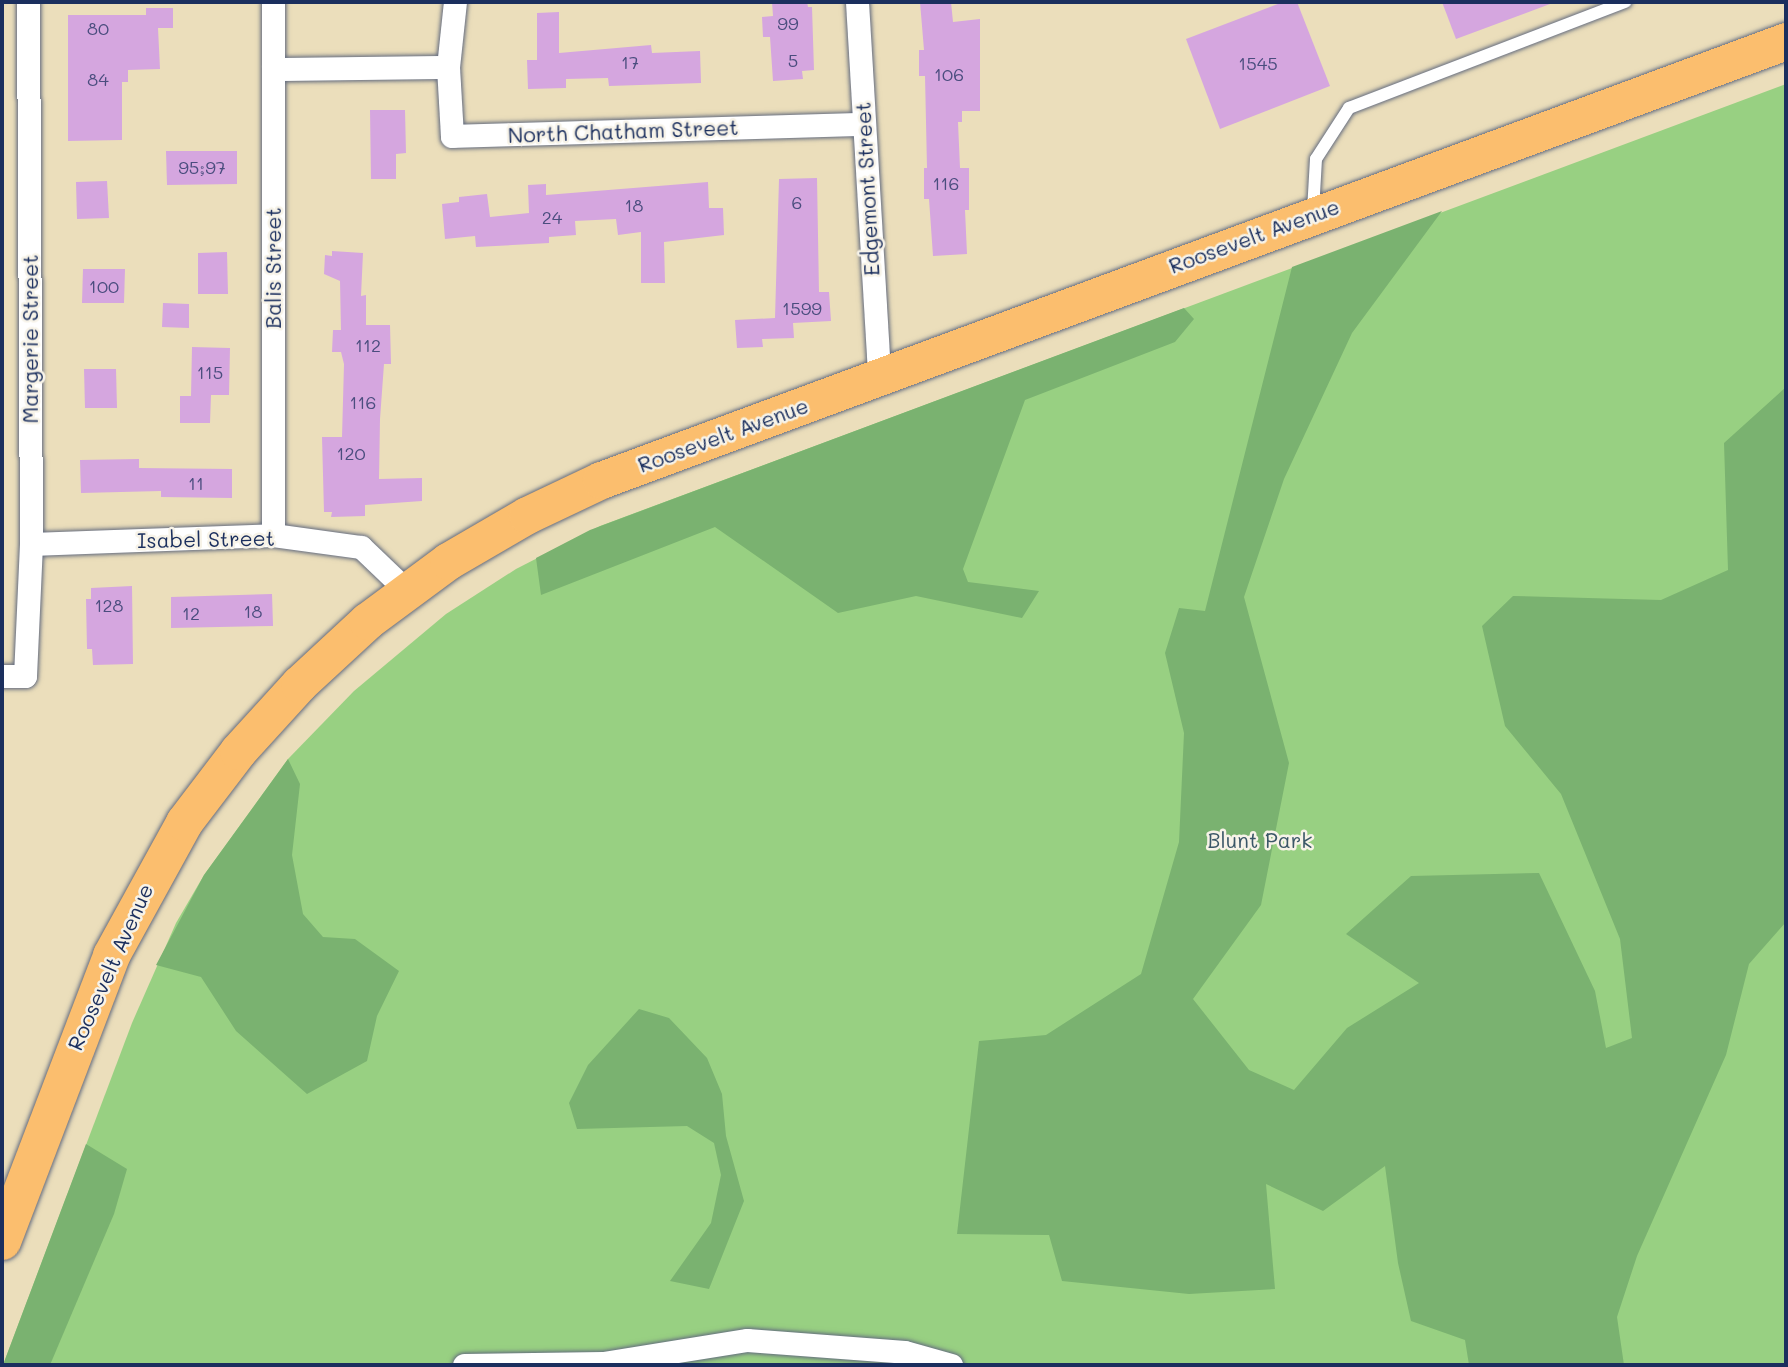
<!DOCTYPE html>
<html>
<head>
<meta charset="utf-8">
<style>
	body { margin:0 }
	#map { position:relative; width:1788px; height:1367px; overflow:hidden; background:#ebdebb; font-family:Mali,sans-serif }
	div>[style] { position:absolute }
	.green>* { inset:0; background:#98d082 }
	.forest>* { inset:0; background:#7ab270 }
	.building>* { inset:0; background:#d5a6df }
	.roads { filter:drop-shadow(0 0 2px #646c7f) drop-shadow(0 0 2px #646c7f) }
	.service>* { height:12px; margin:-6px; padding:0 6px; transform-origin:6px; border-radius:6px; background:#fff }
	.minor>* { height:23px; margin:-11.5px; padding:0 11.5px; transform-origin:11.5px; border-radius:11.5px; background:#fff }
	.primary>* { height:37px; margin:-18.5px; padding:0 18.5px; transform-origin:18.5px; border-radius:18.5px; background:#fbbe6e }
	span { translate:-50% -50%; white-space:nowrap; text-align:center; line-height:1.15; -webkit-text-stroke:5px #f7f3e8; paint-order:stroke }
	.number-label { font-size:18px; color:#4a4d7e }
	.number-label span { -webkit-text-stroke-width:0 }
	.street-label { font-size:21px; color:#1b2f5e }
	.park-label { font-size:21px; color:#3a5767 }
	.frame { position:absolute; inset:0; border:4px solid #1b2f5e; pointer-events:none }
</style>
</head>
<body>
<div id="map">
	<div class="green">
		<div style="clip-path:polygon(1786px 84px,1786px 1365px,3px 1365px,132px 1023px,176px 923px,204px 875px,288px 759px,354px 691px,446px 614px,516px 569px,600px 526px)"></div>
	</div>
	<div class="forest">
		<div style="clip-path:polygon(1442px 211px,1352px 333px,1284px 479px,1244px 597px,1289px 763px,1261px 905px,1193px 999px,1249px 1070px,1294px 1090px,1347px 1028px,1419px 983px,1346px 934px,1411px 876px,1539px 873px,1595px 991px,1606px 1048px,1632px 1038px,1620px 939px,1561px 794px,1505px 726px,1482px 626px,1513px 596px,1661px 600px,1728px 570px,1724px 443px,1786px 387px,1786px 922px,1749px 964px,1726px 1055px,1637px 1256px,1617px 1317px,1624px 1365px,1469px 1365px,1465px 1340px,1411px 1321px,1398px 1263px,1385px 1166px,1323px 1211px,1266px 1184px,1275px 1289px,1189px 1294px,1062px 1281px,1049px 1235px,957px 1234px,979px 1041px,1046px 1035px,1141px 974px,1179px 842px,1184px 733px,1165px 653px,1179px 608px,1205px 611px,1292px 267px)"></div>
		<div style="clip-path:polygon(1184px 308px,1194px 319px,1175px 342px,1025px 400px,963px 569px,968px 582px,1039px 591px,1022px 618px,916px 596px,838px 613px,715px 527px,541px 595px,536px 558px,590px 530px)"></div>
		<div style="clip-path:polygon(288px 759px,300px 784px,292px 855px,303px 914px,323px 937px,355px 939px,399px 971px,377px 1016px,367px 1061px,307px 1094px,236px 1031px,201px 977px,156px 965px,204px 875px)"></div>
		<div style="clip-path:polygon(639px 1009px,669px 1018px,707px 1058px,722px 1094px,726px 1136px,744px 1201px,709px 1289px,670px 1281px,711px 1223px,721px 1175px,714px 1143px,687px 1126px,577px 1129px,569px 1103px,588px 1065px)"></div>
		<div style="clip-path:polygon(86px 1144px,127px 1169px,114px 1214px,50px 1365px,3px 1365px)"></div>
	</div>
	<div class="building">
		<div style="clip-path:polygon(772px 2px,807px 2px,808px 7px,812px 7px,814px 70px,802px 71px,803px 79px,773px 81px,770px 37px,763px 37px,762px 17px,773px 16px)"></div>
		<div style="clip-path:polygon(920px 2px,951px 2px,953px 22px,980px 19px,980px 111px,962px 111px,962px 122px,958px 122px,960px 168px,969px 168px,969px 210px,965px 210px,967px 254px,933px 256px,929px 199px,924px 199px,924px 168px,927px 168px,925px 76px,919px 76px,919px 50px,924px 50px)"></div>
		<div style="clip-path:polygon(1283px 2px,1297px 2px,1330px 86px,1220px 129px,1186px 39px)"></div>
		<div style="clip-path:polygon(1442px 2px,1550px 2px,1550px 4px,1456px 39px)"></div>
		<div style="clip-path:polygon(146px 8px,173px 8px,173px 28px,158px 28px,160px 69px,128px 70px,128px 82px,122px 82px,122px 140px,68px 141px,68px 15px,146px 15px)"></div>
		<div style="clip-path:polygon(559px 12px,559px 53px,651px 45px,652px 53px,700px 51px,701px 83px,609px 86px,608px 78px,566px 79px,566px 88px,528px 89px,527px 60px,537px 60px,537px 13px)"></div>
		<div style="clip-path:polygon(370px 110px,405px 110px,406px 153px,396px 154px,396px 179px,371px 179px)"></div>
		<div style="clip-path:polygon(166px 151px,237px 151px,237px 184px,167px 185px)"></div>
		<div style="clip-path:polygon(817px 178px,819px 292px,829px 292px,831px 321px,793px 323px,794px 338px,762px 339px,763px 347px,737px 348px,735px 320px,775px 318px,779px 179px)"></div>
		<div style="clip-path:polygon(107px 181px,109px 218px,77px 219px,76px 182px)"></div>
		<div style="clip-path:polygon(708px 182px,709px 208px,723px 208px,724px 235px,664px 242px,665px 283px,641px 283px,641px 232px,618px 235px,616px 219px,575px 221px,576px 235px,549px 237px,549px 243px,476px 247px,475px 236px,445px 239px,442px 204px,459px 202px,459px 197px,487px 194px,490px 217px,529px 213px,528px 185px,546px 184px,546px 195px)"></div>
		<div style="clip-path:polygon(332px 251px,363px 253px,361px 296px,366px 295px,366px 325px,390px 325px,391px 364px,384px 364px,380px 419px,379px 479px,422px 478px,422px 501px,365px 505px,365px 516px,331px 517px,332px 512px,324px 512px,322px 437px,342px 437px,344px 364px,341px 352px,332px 352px,333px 330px,341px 330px,340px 281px,324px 274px,325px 255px,332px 256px)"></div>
		<div style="clip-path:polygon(227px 252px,228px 294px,198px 294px,198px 253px)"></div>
		<div style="clip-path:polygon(83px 269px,125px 269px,124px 303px,82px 303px)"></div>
		<div style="clip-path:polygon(163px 303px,189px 304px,189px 328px,162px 327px)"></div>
		<div style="clip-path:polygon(192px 347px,230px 348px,229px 395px,211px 395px,210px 423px,180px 423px,180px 396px,191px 396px)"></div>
		<div style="clip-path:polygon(84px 369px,116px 369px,117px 408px,85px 408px)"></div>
		<div style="clip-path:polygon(139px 459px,139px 468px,232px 469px,232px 498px,161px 497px,161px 491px,81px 493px,80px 460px)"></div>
		<div style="clip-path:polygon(132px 586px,133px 664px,93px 665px,92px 649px,87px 649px,86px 599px,91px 599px,91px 588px)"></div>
		<div style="clip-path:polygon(272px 594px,273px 626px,171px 628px,171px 597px)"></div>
	</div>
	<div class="roads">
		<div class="service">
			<div style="left:1313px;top:211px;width:52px;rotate:-86.7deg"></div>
			<div style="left:1316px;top:159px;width:61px;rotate:-57.1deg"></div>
			<div style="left:1349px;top:108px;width:296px;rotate:-21deg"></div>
		</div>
		<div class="minor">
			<div style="left:857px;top:2px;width:375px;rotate:86.6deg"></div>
			<div style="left:448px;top:67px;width:69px;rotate:86.7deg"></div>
			<div style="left:452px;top:136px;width:411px;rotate:-1.7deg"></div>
			<div style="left:273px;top:69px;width:175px;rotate:-0.7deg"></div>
			<div style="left:448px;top:67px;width:65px;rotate:-83.9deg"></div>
			<div style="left:273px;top:535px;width:533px;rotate:-90deg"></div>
			<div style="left:31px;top:544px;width:242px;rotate:-2.1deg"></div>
			<div style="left:273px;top:535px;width:89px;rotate:7.8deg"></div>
			<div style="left:361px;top:547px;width:62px;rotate:43.7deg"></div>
			<div style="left:2px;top:676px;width:23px"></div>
			<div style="left:25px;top:676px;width:132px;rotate:-87.4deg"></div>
			<div style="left:31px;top:544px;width:542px;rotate:-90.32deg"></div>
			<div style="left:464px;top:1365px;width:139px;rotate:-0.8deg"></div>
			<div style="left:603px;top:1363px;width:146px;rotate:-9.1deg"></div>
			<div style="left:747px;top:1340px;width:158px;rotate:4.3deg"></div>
			<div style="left:905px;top:1352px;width:48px;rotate:15.8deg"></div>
		</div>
		<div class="primary">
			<div style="left:2px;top:1241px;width:306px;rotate:-69.1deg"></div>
			<div style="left:111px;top:955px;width:152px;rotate:-61.2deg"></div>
			<div style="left:184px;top:822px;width:89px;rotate:-52.7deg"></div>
			<div style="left:238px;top:751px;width:91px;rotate:-47.7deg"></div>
			<div style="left:299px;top:684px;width:93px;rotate:-42.8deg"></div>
			<div style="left:367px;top:621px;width:101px;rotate:-36.5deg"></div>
			<div style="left:448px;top:561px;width:91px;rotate:-30.2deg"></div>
			<div style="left:527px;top:515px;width:82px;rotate:-25.3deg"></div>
			<div style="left:601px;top:480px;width:1264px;rotate:-20.33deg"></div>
		</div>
	</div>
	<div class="number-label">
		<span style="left:788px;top:23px">99</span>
		<span style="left:98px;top:28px">80</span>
		<span style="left:793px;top:60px">5</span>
		<span style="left:630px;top:62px">17</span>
		<span style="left:1258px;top:63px">1545</span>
		<span style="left:949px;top:74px">106</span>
		<span style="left:98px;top:79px">84</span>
		<span style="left:202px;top:167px">95;97</span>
		<span style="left:946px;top:183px">116</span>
		<span style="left:797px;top:202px">6</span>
		<span style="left:634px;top:205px">18</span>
		<span style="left:552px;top:217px">24</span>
		<span style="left:104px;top:286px">100</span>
		<span style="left:802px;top:308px">1599</span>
		<span style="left:368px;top:345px">112</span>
		<span style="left:210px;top:372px">115</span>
		<span style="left:363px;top:402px">116</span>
		<span style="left:351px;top:453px">120</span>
		<span style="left:196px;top:483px">11</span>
		<span style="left:109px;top:605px">128</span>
		<span style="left:253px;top:611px">18</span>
		<span style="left:191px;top:613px">12</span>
	</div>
	<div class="street-label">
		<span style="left:623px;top:131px;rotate:-2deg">North Chatham Street</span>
		<span style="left:867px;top:189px;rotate:-93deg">Edgemont Street</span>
		<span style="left:1254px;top:236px;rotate:-20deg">Roosevelt Avenue</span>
		<span style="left:273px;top:268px;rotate:-90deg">Balis Street</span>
		<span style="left:30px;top:339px;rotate:-90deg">Margerie Street</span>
		<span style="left:723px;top:435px;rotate:-20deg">Roosevelt Avenue</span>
		<span style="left:206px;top:539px;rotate:-1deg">Isabel Street</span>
		<span style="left:110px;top:967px;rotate:-66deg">Roosevelt Avenue</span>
	</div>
	<div class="park-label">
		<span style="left:1260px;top:840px">Blunt Park</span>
	</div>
	<div class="frame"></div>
</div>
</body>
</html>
